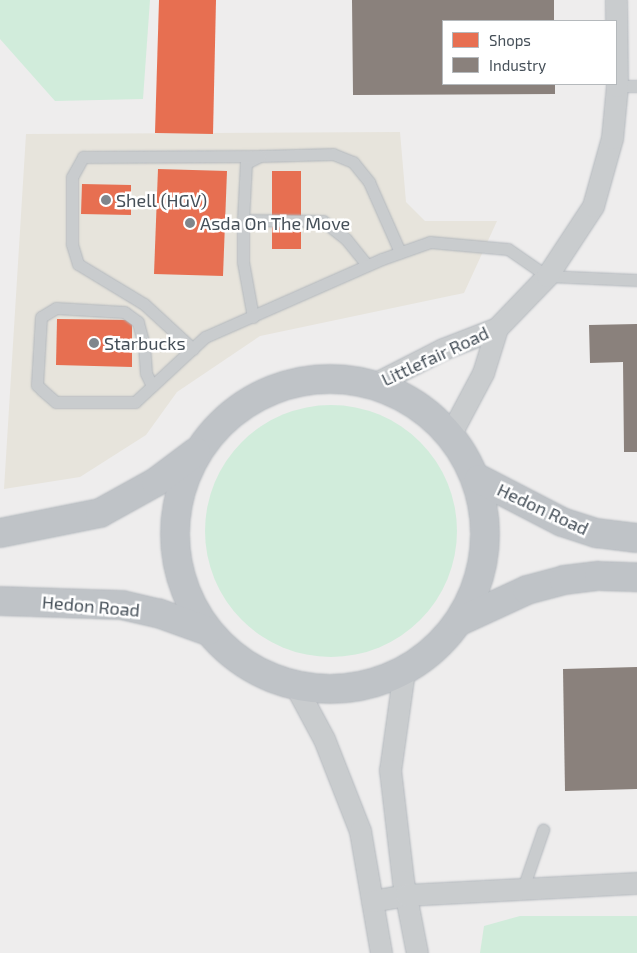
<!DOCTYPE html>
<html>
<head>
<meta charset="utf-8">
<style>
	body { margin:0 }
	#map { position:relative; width:637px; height:953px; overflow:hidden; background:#eeeded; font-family:"Exo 2",sans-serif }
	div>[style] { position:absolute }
	.commercial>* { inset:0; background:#e7e4dc }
	.green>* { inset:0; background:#d1ecdb }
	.round { border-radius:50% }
	.shops>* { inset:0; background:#e76f51 }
	.industry>* { inset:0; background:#8a817c }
	.roads { filter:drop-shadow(0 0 1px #b2b7bc) drop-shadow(0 0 1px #b2b7bc) }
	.service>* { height:11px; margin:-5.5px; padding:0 5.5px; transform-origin:5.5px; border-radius:5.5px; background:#c9ccce }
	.minor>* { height:21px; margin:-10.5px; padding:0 10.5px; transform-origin:10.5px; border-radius:10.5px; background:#c9ccce }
	.trunk>* { height:28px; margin:-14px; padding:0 14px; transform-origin:14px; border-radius:14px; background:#bfc3c7 }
	.trunk>.ring { margin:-14px; padding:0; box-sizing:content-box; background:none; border:28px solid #bfc3c7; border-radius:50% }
	.dots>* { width:14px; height:14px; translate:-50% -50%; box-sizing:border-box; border:2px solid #fff; border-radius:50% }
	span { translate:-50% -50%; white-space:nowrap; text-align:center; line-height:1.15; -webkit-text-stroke:5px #fff; paint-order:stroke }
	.poi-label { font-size:18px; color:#454f58 }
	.left { translate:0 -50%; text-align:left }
	.street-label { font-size:18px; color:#454f58 }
	.legend { position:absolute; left:442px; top:20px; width:175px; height:65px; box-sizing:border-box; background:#fff; border:1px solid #b5b9bc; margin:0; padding:6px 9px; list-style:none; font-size:15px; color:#454f58 }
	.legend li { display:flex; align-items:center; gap:10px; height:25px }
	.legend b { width:25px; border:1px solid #b5b9bc }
</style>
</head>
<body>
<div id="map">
	<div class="commercial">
		<div style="clip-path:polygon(400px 132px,406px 202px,425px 221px,497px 221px,464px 293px,260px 336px,177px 392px,146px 435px,80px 477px,4px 489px,26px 134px)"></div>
	</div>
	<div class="green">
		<div style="clip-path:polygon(0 0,150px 0,143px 99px,55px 101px,0 39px)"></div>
		<div class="round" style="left:205px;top:405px;width:252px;height:252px"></div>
		<div style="clip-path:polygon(520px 916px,637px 916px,637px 953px,480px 953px,484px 926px)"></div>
	</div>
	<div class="shops">
		<div style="clip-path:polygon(159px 0,216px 0,213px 134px,155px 133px)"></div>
		<div style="clip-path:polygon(158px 169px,227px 171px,223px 276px,154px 274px)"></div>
		<div style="clip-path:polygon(272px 171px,301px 171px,301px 249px,272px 249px)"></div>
		<div style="clip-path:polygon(82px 184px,131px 185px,131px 215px,81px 214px)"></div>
		<div style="clip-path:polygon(57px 319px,132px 320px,132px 367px,56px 365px)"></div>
	</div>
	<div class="industry">
		<div style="clip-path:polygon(352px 0,554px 0,554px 21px,443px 21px,443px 84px,555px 84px,555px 94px,353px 95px)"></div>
		<div style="clip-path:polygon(637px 324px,637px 452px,624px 452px,623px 362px,590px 363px,589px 325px)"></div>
		<div style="clip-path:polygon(637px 667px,637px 789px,565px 791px,563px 669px)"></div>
	</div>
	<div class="roads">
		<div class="service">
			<div style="left:617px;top:86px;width:20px"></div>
			<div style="left:243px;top:220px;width:57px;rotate:-87deg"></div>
			<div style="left:246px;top:163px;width:16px;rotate:-27deg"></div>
			<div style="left:260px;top:156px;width:73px;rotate:-1.6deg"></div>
			<div style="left:333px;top:154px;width:22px;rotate:22deg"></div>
			<div style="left:353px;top:162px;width:26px;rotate:51deg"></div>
			<div style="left:369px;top:182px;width:77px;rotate:66.1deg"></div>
			<div style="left:253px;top:317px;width:56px;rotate:-100.3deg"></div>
			<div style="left:243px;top:262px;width:42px;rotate:-90deg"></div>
			<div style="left:243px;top:220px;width:80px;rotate:0.7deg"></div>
			<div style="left:323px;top:221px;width:29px;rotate:38deg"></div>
			<div style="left:346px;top:239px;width:33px;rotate:51deg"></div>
			<div style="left:193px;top:349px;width:67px;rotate:-137.4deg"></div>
			<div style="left:144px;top:304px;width:77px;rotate:-148.8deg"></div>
			<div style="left:78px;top:264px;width:21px;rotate:-107deg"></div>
			<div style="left:72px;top:244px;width:67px;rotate:-90deg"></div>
			<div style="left:72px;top:177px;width:23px;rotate:-61deg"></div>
			<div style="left:83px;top:157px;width:177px;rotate:-0.3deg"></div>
			<div style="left:152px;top:386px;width:14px;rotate:-115deg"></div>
			<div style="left:146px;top:373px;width:28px;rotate:-94deg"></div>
			<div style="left:144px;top:345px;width:24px;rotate:-105deg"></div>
			<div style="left:138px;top:322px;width:17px;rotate:-144deg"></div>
			<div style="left:124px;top:312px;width:68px;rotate:-176.6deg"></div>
			<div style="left:56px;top:308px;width:17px;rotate:149deg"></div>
			<div style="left:41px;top:317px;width:68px;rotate:93.4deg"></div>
			<div style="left:37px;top:385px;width:7px;rotate:45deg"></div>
			<div style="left:42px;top:390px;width:18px;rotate:41deg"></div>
			<div style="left:56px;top:402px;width:79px"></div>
			<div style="left:135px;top:402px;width:96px;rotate:-42.9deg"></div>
			<div style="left:205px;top:337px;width:193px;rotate:-23.8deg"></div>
			<div style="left:382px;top:259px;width:51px;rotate:-19.5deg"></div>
			<div style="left:430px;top:242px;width:78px;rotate:5.1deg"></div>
			<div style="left:508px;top:249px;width:47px;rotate:34.7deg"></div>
			<div style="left:547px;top:276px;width:90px;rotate:2.5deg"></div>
			<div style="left:522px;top:891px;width:65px;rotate:-71deg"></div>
		</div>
		<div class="minor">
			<div style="left:374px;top:384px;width:77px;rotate:-26.9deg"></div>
			<div style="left:443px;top:349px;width:58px;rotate:-21.3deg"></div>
			<div style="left:497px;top:328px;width:72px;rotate:-46.1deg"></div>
			<div style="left:547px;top:276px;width:84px;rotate:-56.7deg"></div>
			<div style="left:593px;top:206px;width:71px;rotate:-74.4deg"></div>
			<div style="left:612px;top:138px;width:52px;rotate:-84.5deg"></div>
			<div style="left:617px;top:86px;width:86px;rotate:-90.7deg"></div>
			<div style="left:450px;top:435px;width:70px;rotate:-62deg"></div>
			<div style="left:483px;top:373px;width:47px;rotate:-72.7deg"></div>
			<div style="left:404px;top:671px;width:100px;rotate:98deg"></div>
			<div style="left:390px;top:770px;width:112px;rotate:83.3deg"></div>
			<div style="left:403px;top:881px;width:73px;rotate:79deg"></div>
			<div style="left:295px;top:685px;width:61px;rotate:61.8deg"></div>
			<div style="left:324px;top:739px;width:99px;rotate:68.6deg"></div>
			<div style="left:360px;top:831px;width:124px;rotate:80.2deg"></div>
			<div style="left:372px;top:901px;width:35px;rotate:-10deg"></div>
			<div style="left:406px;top:895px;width:231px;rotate:-3deg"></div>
		</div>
		<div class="trunk">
			<div class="ring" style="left:175px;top:379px;width:282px;height:282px"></div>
			<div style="left:479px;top:479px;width:93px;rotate:27.4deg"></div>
			<div style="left:562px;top:522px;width:36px;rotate:18deg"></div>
			<div style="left:596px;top:533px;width:41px;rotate:7deg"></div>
			<div style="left:0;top:533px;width:102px;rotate:-11.3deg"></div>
			<div style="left:100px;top:513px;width:64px;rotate:-29deg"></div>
			<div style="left:156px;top:482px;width:50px;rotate:-36.9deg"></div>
			<div style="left:0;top:601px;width:122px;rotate:1.9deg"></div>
			<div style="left:122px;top:605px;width:37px;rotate:13deg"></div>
			<div style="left:158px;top:613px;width:53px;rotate:19.8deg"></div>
			<div style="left:460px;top:621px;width:74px;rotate:-24.8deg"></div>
			<div style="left:527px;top:590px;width:38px;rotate:-15deg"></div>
			<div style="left:564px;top:580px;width:35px;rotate:-7deg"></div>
			<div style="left:599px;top:576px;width:38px;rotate:2deg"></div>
		</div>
	</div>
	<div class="dots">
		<div style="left:106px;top:200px;background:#80868c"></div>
		<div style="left:190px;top:223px;background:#80868c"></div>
		<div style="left:94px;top:343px;background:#80868c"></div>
	</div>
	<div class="poi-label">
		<span class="left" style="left:116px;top:200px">Shell (HGV)</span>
		<span class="left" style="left:200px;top:223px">Asda On The Move</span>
		<span class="left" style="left:104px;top:343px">Starbucks</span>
	</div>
	<div class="street-label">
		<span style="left:435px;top:356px;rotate:-25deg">Littlefair Road</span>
		<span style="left:543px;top:509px;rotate:25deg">Hedon Road</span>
		<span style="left:91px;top:606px;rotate:5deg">Hedon Road</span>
	</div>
	<ul class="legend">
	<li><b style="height:14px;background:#e76f51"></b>Shops</li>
	<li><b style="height:14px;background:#8a817c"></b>Industry</li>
	</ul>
</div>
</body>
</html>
